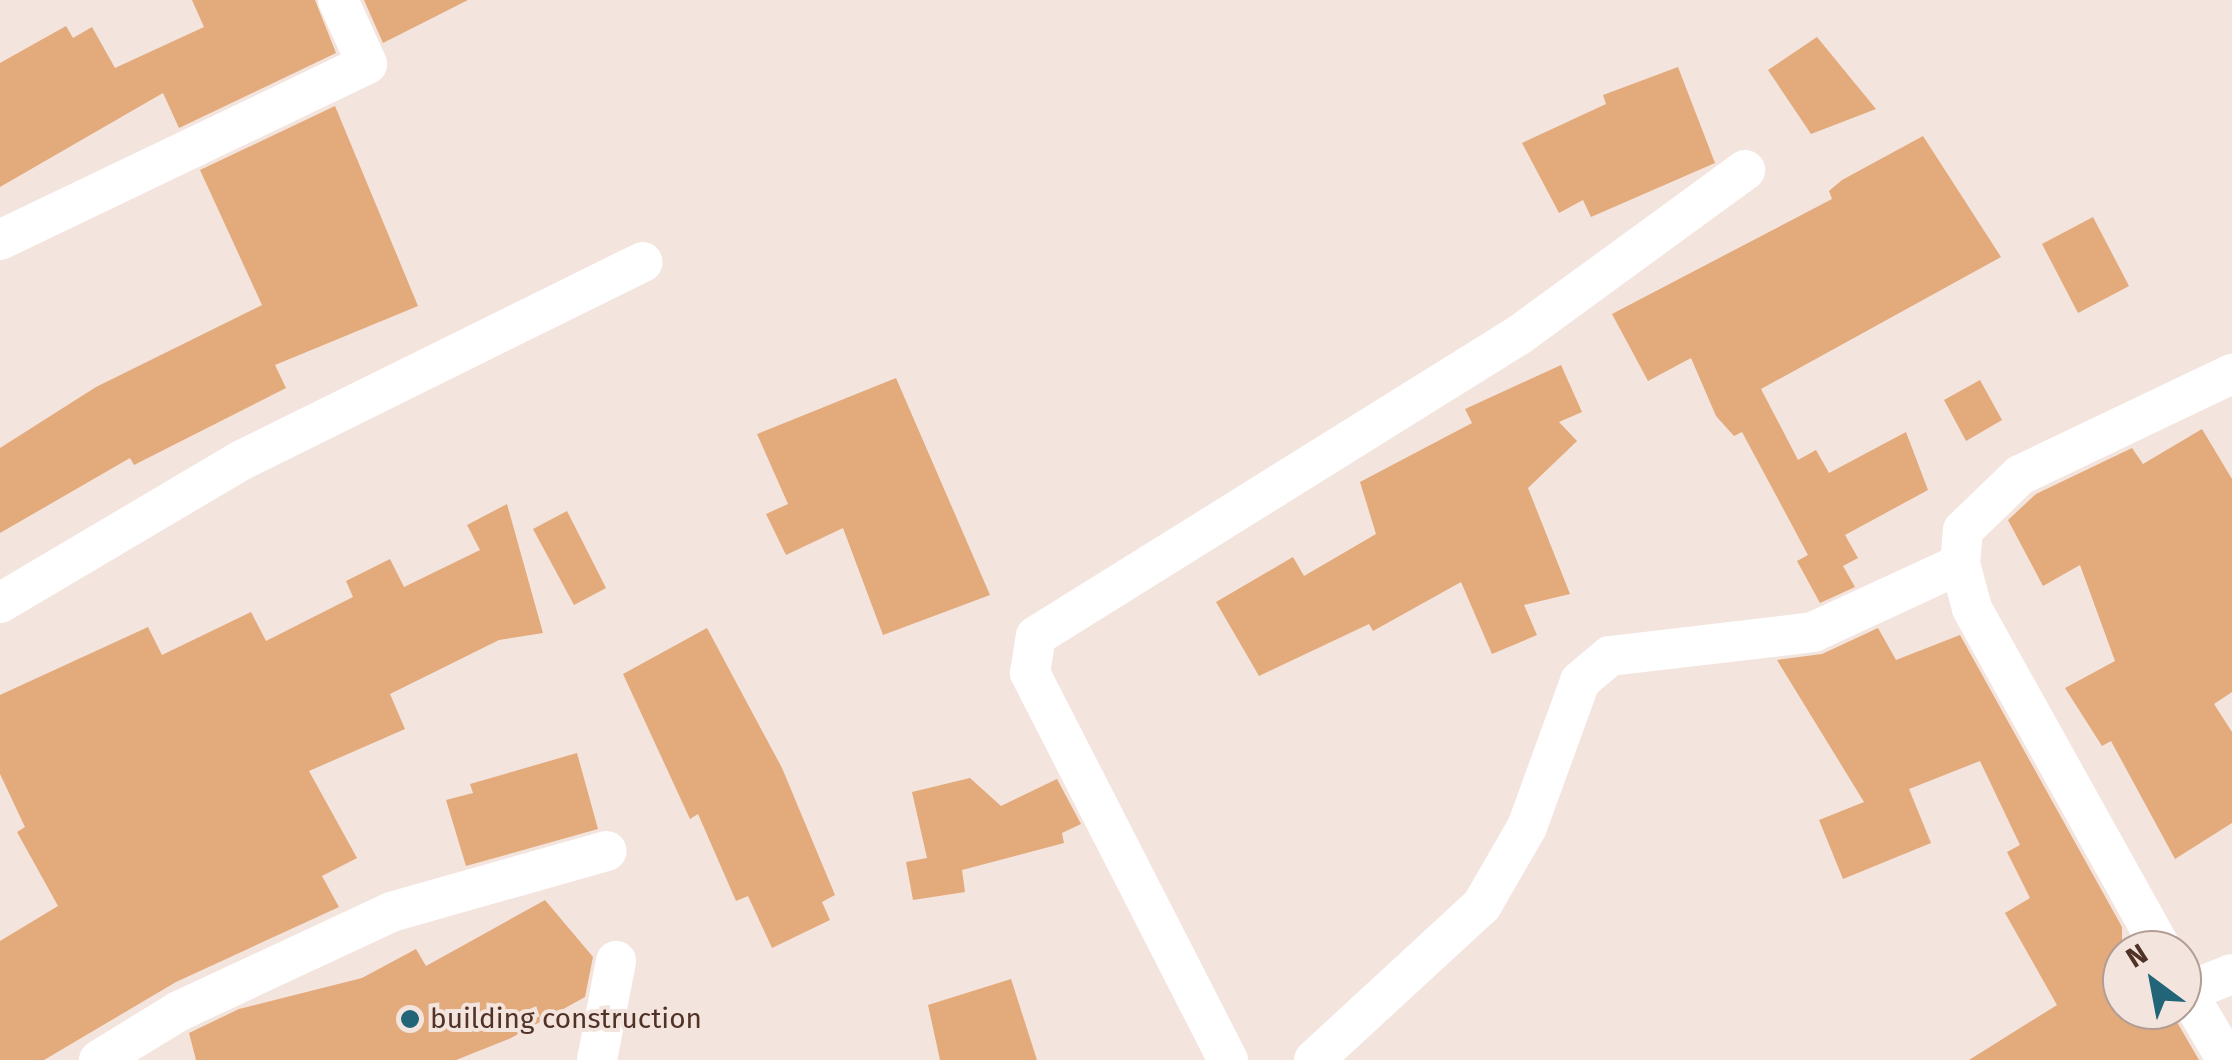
<!DOCTYPE html>
<html>
<head>
<meta charset="utf-8">
<style>
	body { margin:0 }
	#map { position:relative; width:2232px; height:1060px; overflow:hidden; background:#f4e4de; font-family:"Fira Sans",sans-serif }
	div>[style] { position:absolute }
	.building>* { inset:0; background:#e3aa7b }
	.minor>* { height:40px; margin:-20px; padding:0 20px; transform-origin:20px; border-radius:20px; background:#fff }
	.dots>* { width:28px; height:28px; translate:-50% -50%; box-sizing:border-box; border:5px solid #f4e4de; border-radius:50% }
	span { translate:-50% -50%; white-space:nowrap; text-align:center; line-height:1.15; -webkit-text-stroke:8px #f4e4de; paint-order:stroke }
	.poi-label { font-size:28px; color:#503227 }
	.left { translate:0 -50%; text-align:left }
	.north { position:absolute; left:2102px; top:930px; width:100px; height:100px; box-sizing:border-box; background:#f4e4de; border:2px solid #b29d95; border-radius:50%; rotate:328deg; font-size:28px; font-weight:700; line-height:40px; text-align:center; color:#503227 }
	.north::after { content:''; display:block; margin:auto; width:35px; height:45px; background:#226578; clip-path:polygon(50% 0,100% 100%,50% 72%,0 100%) }
</style>
</head>
<body>
<div id="map">
	<div class="building">
		<div style="clip-path:polygon(192px 0,315px 0,336px 53px,179px 128px,163px 93px,0 187px,0 63px,66px 26px,73px 38px,92px 27px,115px 68px,204px 27px)"></div>
		<div style="clip-path:polygon(364px 0,468px 0,383px 43px)"></div>
		<div style="clip-path:polygon(1817px 37px,1876px 109px,1811px 134px,1768px 70px)"></div>
		<div style="clip-path:polygon(1678px 67px,1715px 163px,1591px 217px,1583px 200px,1559px 213px,1522px 143px,1606px 104px,1603px 95px)"></div>
		<div style="clip-path:polygon(335px 106px,418px 306px,275px 365px,286px 388px,134px 465px,130px 458px,0 533px,0 448px,96px 387px,262px 305px,200px 170px)"></div>
		<div style="clip-path:polygon(1923px 136px,2001px 257px,1761px 389px,1798px 460px,1816px 450px,1829px 473px,1906px 432px,1928px 490px,1845px 535px,1858px 558px,1843px 566px,1855px 587px,1820px 603px,1797px 561px,1808px 555px,1742px 432px,1734px 436px,1716px 416px,1691px 358px,1648px 381px,1612px 314px,1832px 199px,1829px 191px,1842px 180px)"></div>
		<div style="clip-path:polygon(2093px 217px,2129px 286px,2078px 313px,2042px 244px)"></div>
		<div style="clip-path:polygon(1561px 365px,1582px 412px,1559px 422px,1577px 441px,1528px 488px,1570px 594px,1524px 605px,1537px 635px,1492px 654px,1461px 582px,1373px 631px,1369px 624px,1259px 676px,1216px 602px,1293px 557px,1304px 576px,1376px 534px,1360px 482px,1472px 423px,1465px 409px)"></div>
		<div style="clip-path:polygon(896px 378px,990px 595px,883px 635px,843px 528px,786px 555px,766px 514px,788px 504px,757px 434px)"></div>
		<div style="clip-path:polygon(1980px 380px,2002px 420px,1966px 441px,1944px 400px)"></div>
		<div style="clip-path:polygon(2202px 429px,2232px 479px,2232px 692px,2214px 704px,2232px 732px,2232px 823px,2175px 859px,2111px 741px,2102px 746px,2065px 688px,2115px 661px,2080px 565px,2043px 586px,2008px 520px,2036px 494px,2132px 448px,2143px 464px)"></div>
		<div style="clip-path:polygon(507px 504px,543px 633px,499px 640px,390px 694px,405px 729px,309px 771px,357px 858px,322px 876px,339px 907px,176px 982px,44px 1060px,0 1060px,0 941px,58px 906px,17px 832px,25px 827px,0 774px,0 695px,148px 627px,162px 655px,251px 612px,266px 641px,353px 597px,346px 581px,390px 559px,404px 587px,480px 550px,467px 525px)"></div>
		<div style="clip-path:polygon(567px 511px,606px 588px,574px 605px,533px 529px)"></div>
		<div style="clip-path:polygon(707px 628px,782px 768px,835px 895px,822px 902px,830px 920px,772px 948px,748px 896px,736px 901px,698px 814px,690px 819px,623px 674px)"></div>
		<div style="clip-path:polygon(1878px 628px,1896px 660px,1960px 635px,2122px 927px,2122px 1010px,2170px 1010px,2199px 1060px,1969px 1060px,2057px 1005px,2005px 913px,2030px 898px,2007px 852px,2020px 845px,1980px 761px,1909px 789px,1931px 843px,1843px 879px,1819px 820px,1864px 802px,1777px 660px,1822px 654px)"></div>
		<div style="clip-path:polygon(577px 753px,598px 829px,466px 866px,446px 800px,473px 793px,470px 784px)"></div>
		<div style="clip-path:polygon(970px 778px,1001px 806px,1057px 779px,1081px 824px,1062px 833px,1064px 843px,962px 870px,965px 892px,913px 900px,906px 862px,927px 858px,912px 792px)"></div>
		<div style="clip-path:polygon(545px 900px,593px 957px,585px 997px,511px 1038px,456px 1060px,196px 1060px,189px 1033px,239px 1009px,362px 978px,416px 949px,426px 966px)"></div>
		<div style="clip-path:polygon(1011px 979px,1037px 1060px,940px 1060px,928px 1005px)"></div>
	</div>
	<div class="minor">
		<div style="left:0;top:240px;width:407px;rotate:-25.6deg"></div>
		<div style="left:367px;top:64px;width:70px;rotate:-114.4deg"></div>
		<div style="left:0;top:603px;width:279px;rotate:-30.6deg"></div>
		<div style="left:240px;top:461px;width:449px;rotate:-26.3deg"></div>
		<div style="left:2162px;top:950px;width:391px;rotate:-119.1deg"></div>
		<div style="left:1972px;top:608px;width:46px;rotate:-105.3deg"></div>
		<div style="left:1960px;top:564px;width:34px;rotate:-85deg"></div>
		<div style="left:1963px;top:530px;width:79px;rotate:-44deg"></div>
		<div style="left:2020px;top:475px;width:235px;rotate:-25.5deg"></div>
		<div style="left:2182px;top:984px;width:88px;rotate:59.4deg"></div>
		<div style="left:2187px;top:992px;width:48px;rotate:-21.8deg"></div>
		<div style="left:99px;top:1060px;width:94px;rotate:-31.5deg"></div>
		<div style="left:179px;top:1011px;width:234px;rotate:-25deg"></div>
		<div style="left:391px;top:912px;width:224px;rotate:-15.8deg"></div>
		<div style="left:597px;top:1060px;width:101px;rotate:-79.1deg"></div>
		<div style="left:1228px;top:1060px;width:435px;rotate:-117.1deg"></div>
		<div style="left:1030px;top:673px;width:37px;rotate:-81deg"></div>
		<div style="left:1036px;top:636px;width:569px;rotate:-31.93deg"></div>
		<div style="left:1519px;top:335px;width:280px;rotate:-36.1deg"></div>
		<div style="left:1314px;top:1060px;width:229px;rotate:-42.7deg"></div>
		<div style="left:1482px;top:905px;width:90px;rotate:-60deg"></div>
		<div style="left:1527px;top:827px;width:155px;rotate:-70deg"></div>
		<div style="left:1580px;top:681px;width:39px;rotate:-40deg"></div>
		<div style="left:1610px;top:656px;width:204px;rotate:-6.7deg"></div>
		<div style="left:1813px;top:632px;width:162px;rotate:-24.8deg"></div>
	</div>
	<div class="dots">
		<div style="left:410px;top:1019px;background:#226578"></div>
	</div>
	<div class="poi-label">
		<span class="left" style="left:430px;top:1019px">building construction</span>
	</div>
	<div class="north">N</div>
</div>
</body>
</html>
